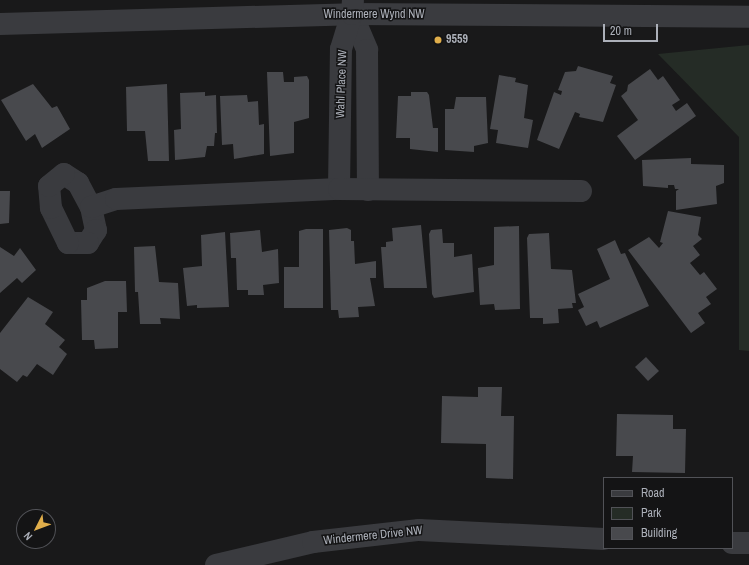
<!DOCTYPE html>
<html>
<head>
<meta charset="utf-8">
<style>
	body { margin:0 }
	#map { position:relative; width:749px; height:565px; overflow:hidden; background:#19191a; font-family:"Archivo Narrow",sans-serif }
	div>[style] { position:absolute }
	.green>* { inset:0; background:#252c26 }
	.building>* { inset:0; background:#48494d }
	.minor>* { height:22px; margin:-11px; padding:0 11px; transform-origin:11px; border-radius:11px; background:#3a3b3f }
	.dots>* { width:11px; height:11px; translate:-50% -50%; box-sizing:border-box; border:2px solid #141415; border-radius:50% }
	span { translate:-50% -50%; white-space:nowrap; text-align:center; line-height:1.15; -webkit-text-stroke:3px #141415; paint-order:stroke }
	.street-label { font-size:12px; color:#acb0b9 }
	.poi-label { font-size:12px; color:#acb0b9; font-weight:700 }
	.left { translate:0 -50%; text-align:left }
	.legend { position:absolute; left:603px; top:477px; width:130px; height:72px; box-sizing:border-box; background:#141415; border:1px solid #515257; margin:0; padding:5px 7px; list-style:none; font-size:12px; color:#acb0b9 }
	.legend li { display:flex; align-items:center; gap:8px; height:20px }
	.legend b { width:20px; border:1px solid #515257 }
	.north { position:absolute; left:16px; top:509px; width:40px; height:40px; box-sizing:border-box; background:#141415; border:1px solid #515257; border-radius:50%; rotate:228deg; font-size:11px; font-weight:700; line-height:16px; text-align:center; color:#acb0b9 }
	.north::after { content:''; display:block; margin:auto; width:14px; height:18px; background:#e0ae4b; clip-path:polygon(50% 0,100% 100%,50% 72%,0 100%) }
	.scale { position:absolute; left:603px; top:24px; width:55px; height:18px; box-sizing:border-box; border:2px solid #acb0b9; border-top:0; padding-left:5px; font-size:12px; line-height:14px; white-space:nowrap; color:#acb0b9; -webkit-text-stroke:3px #141415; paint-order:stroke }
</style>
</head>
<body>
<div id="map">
	<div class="green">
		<div style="clip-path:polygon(749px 45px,749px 351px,739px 350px,739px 137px,658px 54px)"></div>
	</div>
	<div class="building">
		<div style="clip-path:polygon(578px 66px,613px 76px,610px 83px,616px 85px,603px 122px,579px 117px,580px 114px,575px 112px,559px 149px,537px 140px,554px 92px,561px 95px,562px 91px,558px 90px,565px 72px,576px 71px)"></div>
		<div style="clip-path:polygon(650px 69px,658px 80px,663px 76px,680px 100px,672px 105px,676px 111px,687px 103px,696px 116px,635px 160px,617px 136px,638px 120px,621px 96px,627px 91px,628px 85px)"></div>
		<div style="clip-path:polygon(267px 72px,283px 72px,284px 82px,294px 82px,294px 77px,307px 76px,309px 80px,309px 118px,294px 122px,294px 153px,270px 156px)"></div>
		<div style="clip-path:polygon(499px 75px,516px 78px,515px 82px,528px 85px,524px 118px,533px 120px,528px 148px,496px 143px,498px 130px,490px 129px)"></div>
		<div style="clip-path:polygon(33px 84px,52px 108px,57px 106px,70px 129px,42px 148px,35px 134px,26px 141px,1px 100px)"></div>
		<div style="clip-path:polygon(167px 84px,169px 161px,148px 161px,145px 131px,127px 131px,126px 87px)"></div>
		<div style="clip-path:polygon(205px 92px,205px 96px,216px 95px,217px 133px,215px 133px,214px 146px,207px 146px,205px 157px,175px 160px,174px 130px,181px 129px,180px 93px)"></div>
		<div style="clip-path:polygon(411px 92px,427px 92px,429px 95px,433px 128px,438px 128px,438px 152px,410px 149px,410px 138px,396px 138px,398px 96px,411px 96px)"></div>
		<div style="clip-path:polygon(247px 95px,248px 102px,258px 101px,259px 125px,264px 124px,264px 154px,234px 159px,233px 144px,222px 145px,220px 96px)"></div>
		<div style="clip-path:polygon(456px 97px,486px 97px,488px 143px,474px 146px,474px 152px,445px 150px,445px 109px,454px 109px)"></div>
		<div style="clip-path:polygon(691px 158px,691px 164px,724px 165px,724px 183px,716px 186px,717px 204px,676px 210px,676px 191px,679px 189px,675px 189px,674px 185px,668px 185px,668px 188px,643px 186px,642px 160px)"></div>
		<div style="clip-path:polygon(0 191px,10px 191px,9px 223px,0 224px)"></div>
		<div style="clip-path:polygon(668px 211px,701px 217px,698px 235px,702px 239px,693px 246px,700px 255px,690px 263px,700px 275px,704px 272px,717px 289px,706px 297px,711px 304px,698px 313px,705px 323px,691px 333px,628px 250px,649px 237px,659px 248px,663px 243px,660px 242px)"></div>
		<div style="clip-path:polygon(421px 225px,427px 288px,384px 288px,381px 247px,386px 247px,386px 242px,393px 241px,392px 228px)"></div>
		<div style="clip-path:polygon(519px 226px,520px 309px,495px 310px,494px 304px,480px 305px,478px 268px,494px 265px,494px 227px)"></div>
		<div style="clip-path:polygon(347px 228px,351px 230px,351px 241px,354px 241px,355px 264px,376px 261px,376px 278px,370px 278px,375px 306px,358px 307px,359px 317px,339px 318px,338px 310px,331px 310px,329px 230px)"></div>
		<div style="clip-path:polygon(306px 229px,323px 229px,323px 308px,284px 308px,284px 267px,299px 267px,299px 231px)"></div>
		<div style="clip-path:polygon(442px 229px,443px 243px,454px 243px,454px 257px,472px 254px,474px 292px,434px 298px,432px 294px,429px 234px,431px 230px)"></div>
		<div style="clip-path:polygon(260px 230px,262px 252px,278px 249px,279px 283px,263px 285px,264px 295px,248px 295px,248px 290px,237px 290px,236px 258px,231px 258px,230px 233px)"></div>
		<div style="clip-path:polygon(225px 232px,229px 307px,197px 308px,197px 305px,187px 306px,183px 268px,202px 266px,201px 235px)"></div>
		<div style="clip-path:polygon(549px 233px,551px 269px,572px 270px,576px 303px,572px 303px,573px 308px,558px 309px,559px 323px,543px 324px,543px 318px,530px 318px,527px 238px,529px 234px)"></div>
		<div style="clip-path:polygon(615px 240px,621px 254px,625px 253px,649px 306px,600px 328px,597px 321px,586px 326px,578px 310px,584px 307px,578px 294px,610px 279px,597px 249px)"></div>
		<div style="clip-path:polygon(155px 246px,159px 282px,178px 283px,180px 319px,160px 318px,161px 324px,140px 324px,138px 292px,135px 292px,134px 247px)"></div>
		<div style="clip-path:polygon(0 247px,14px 256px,20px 248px,36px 270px,22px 283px,17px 278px,0 293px)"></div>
		<div style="clip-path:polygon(105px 281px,126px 281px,127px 312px,118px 312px,118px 348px,95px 349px,94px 340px,82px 340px,81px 300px,87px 300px,87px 288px)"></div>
		<div style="clip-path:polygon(28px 297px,53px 312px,45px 324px,65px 340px,59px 347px,67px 354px,53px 375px,37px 364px,27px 377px,23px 375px,17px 382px,0 369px,0 333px)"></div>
		<div style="clip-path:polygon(646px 357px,659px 371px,648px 381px,635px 367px)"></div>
		<div style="clip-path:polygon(478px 387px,502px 387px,501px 416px,514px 416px,513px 479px,486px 478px,486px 444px,441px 443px,442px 396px,478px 397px)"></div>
		<div style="clip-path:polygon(617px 414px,673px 415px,673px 429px,686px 429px,685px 473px,632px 472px,633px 456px,616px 456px)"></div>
	</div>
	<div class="minor">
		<div style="left:352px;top:14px;width:39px;rotate:67deg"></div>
		<div style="left:367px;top:50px;width:140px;rotate:89.6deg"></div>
		<div style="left:0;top:24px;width:352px;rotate:-1.6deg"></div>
		<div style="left:352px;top:14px;width:397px;rotate:0.4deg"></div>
		<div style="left:64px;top:174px;width:17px;rotate:33deg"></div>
		<div style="left:78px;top:183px;width:27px;rotate:62deg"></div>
		<div style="left:91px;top:207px;width:24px;rotate:78deg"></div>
		<div style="left:96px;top:230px;width:15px;rotate:122deg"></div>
		<div style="left:88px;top:243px;width:20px;rotate:180deg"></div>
		<div style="left:68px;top:243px;width:39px;rotate:-116deg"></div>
		<div style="left:51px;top:208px;width:22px;rotate:-95deg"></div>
		<div style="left:49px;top:186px;width:19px;rotate:-39deg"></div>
		<div style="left:339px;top:189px;width:140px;rotate:-89.2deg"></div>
		<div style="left:341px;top:49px;width:37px;rotate:-73deg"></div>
		<div style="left:352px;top:14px;width:13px;rotate:-86deg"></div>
		<div style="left:91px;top:207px;width:26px;rotate:-18deg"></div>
		<div style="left:116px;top:199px;width:223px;rotate:-2.6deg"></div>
		<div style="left:339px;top:189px;width:242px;rotate:0.5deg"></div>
		<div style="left:732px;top:543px;width:17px"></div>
		<div style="left:216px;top:565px;width:100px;rotate:-13.3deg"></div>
		<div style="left:313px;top:542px;width:107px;rotate:-6.5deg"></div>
		<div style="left:419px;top:530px;width:185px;rotate:2.8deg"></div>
	</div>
	<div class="dots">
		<div style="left:438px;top:40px;background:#e0ae4b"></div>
	</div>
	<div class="street-label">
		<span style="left:374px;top:15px">Windermere Wynd NW</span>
		<span style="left:342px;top:84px;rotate:-88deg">Wahl Place NW</span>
		<span style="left:373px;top:536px;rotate:-6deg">Windermere Drive NW</span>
	</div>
	<div class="poi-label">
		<span class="left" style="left:446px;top:40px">9559</span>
	</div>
	<ul class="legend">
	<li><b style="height:5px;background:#3a3b3f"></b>Road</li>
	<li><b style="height:11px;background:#252c26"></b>Park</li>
	<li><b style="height:11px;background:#48494d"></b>Building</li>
	</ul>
	<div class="north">N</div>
	<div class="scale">20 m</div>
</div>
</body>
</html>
